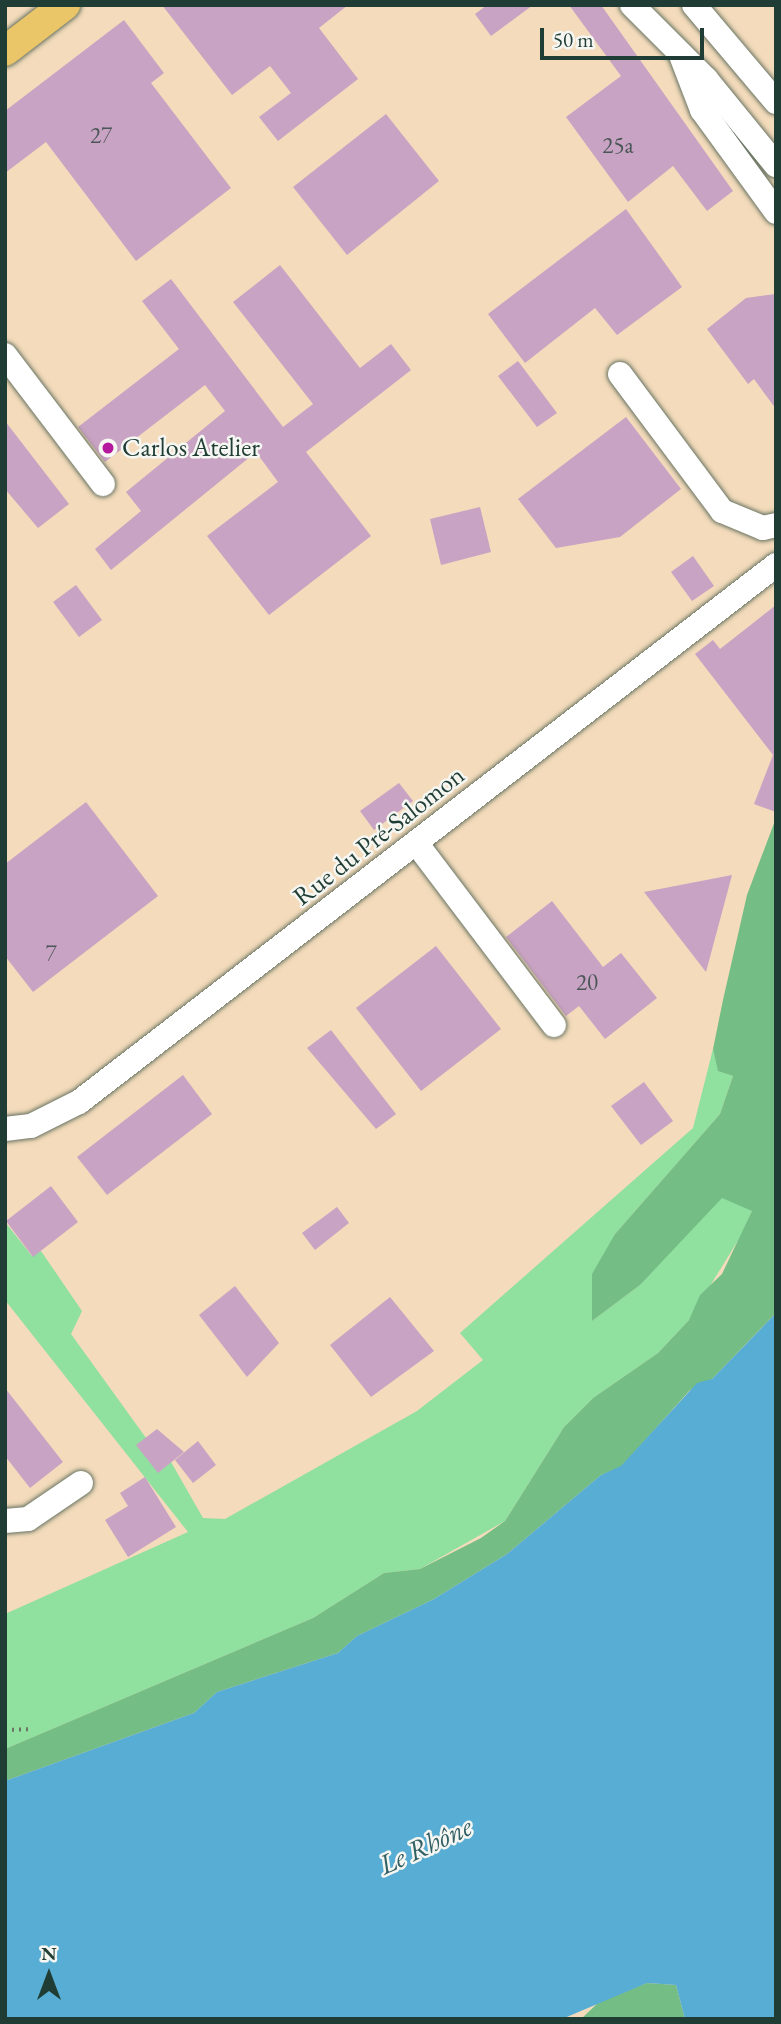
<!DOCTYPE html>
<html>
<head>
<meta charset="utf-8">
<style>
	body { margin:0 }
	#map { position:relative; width:781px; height:2024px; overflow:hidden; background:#f3dbbb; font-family:"EB Garamond",serif }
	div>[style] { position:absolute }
	.green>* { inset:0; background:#90e0a0 }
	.forest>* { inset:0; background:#74be86 }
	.water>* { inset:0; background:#57add3 }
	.building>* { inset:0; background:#c9a3c3 }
	.path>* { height:3.5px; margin-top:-1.75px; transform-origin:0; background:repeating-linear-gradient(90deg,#697463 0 2px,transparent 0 7px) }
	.roads { filter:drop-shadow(0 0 2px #697463) drop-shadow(0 0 2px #697463) }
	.minor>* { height:24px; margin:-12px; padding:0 12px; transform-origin:12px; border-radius:12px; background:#fff }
	.major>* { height:30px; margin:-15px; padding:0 15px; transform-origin:15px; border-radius:15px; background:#ebc669 }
	.dots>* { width:19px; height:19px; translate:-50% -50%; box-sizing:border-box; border:4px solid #f6f6f2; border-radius:50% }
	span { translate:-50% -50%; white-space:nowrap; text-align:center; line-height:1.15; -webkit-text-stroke:5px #f6f6f2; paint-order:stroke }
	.number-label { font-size:23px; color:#4a5658 }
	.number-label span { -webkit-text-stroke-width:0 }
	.poi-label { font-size:26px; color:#1f3d34 }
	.left { translate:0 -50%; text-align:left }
	.street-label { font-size:26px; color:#1f3d34 }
	.water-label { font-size:28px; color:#305f64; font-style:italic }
	.frame { position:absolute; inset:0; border:7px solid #1f3d34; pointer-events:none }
	.north { position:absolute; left:14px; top:1940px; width:70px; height:70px; -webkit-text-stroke:5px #f6f6f2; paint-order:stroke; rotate:0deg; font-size:19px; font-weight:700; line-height:28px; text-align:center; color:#1f3d34 }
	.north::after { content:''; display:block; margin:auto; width:24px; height:32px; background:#1f3d34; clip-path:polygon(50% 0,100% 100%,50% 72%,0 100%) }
	.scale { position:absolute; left:540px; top:28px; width:164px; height:32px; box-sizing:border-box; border:4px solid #1f3d34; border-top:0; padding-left:9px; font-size:21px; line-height:24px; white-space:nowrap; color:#1f3d34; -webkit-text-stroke:5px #f6f6f2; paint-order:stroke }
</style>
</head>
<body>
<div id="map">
	<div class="green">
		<div style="clip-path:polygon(713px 1049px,719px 1071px,733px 1076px,720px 1114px,615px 1234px,592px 1321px,640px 1285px,730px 1162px,752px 1211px,742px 1234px,689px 1320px,658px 1353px,593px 1398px,564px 1427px,505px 1521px,420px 1569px,384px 1573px,313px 1618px,5px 1749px,5px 1614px,188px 1532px,5px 1300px,5px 1222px,32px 1256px,41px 1251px,82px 1311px,71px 1334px,154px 1449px,147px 1458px,159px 1472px,171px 1462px,203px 1518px,225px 1519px,417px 1411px,483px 1360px,460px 1333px,693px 1128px)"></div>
	</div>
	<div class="forest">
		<div style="clip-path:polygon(776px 818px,775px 1314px,712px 1379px,690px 1390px,621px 1467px,601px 1475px,507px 1554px,434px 1599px,357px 1636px,338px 1653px,217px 1692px,194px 1713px,5px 1781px,5px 1749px,313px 1618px,384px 1573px,420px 1569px,481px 1538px,505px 1521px,564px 1427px,593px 1398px,658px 1353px,689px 1320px,700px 1295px,722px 1274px,752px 1211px,722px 1198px,640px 1285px,592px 1321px,592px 1274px,615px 1234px,720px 1114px,733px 1076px,718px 1071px,713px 1049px,723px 1000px,747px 895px)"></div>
		<div style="clip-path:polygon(647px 1983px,676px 1985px,685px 2019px,581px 2019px,600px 2001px)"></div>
	</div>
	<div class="water">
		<div style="clip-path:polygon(776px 1313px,776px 2019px,685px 2019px,676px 1985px,647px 1983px,562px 2019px,5px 2019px,5px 1781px,194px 1713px,217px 1692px,338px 1653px,357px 1636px,434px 1599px,507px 1554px,601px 1475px,621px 1466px,697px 1383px,712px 1379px)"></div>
	</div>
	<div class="building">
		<div style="clip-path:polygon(162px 5px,348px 5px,319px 28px,358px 79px,278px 141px,259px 117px,291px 93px,270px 66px,232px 95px)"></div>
		<div style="clip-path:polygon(487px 5px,533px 5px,491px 36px,475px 14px)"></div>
		<div style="clip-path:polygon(569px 5px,601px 5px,733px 191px,707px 211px,673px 166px,628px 202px,566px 117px,621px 76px)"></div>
		<div style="clip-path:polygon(124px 20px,164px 73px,151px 83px,231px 188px,136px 261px,46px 142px,5px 173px,5px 111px)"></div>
		<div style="clip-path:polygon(386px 114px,439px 181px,347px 255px,293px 187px)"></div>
		<div style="clip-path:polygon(626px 209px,682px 287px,617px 335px,595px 308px,525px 363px,488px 314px)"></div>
		<div style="clip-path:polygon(280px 265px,360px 368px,391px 344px,411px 370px,306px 452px,371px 536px,269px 615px,207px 536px,278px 482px,256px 452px,111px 570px,95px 549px,141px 511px,126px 492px,225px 411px,205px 385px,105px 462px,78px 427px,179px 349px,142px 301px,171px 279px,283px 427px,313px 404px,233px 302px)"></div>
		<div style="clip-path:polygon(776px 294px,776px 409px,754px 379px,748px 384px,707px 329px,746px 298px)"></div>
		<div style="clip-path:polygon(518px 361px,557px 413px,537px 427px,498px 376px)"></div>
		<div style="clip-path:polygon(626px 417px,681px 489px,620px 537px,556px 548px,518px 499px)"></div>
		<div style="clip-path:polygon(5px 421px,69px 504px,38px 528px,5px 489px)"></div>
		<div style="clip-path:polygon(480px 507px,491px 552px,441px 565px,430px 519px)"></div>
		<div style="clip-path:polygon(693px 556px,714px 586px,692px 601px,671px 572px)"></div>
		<div style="clip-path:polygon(76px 585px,102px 620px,79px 637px,53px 602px)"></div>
		<div style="clip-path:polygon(776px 605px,776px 812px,754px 804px,773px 755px,695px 654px,713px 640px,720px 649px)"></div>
		<div style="clip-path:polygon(399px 783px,413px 801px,374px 830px,360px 811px)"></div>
		<div style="clip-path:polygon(86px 802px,158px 896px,33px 992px,5px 956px,5px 864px)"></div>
		<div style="clip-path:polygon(732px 875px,706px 972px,644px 892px)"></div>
		<div style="clip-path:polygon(552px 901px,603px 967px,621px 953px,657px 998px,605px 1039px,579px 1006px,566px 1016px,506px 937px)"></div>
		<div style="clip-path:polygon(436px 946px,501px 1029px,421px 1091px,356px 1008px)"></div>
		<div style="clip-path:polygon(331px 1030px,396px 1114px,376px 1129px,307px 1048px)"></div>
		<div style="clip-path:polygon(183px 1075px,212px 1114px,107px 1195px,77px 1157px)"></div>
		<div style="clip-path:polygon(644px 1082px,673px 1121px,641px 1145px,611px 1106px)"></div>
		<div style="clip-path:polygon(51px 1186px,78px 1222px,33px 1257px,6px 1221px)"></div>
		<div style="clip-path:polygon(337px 1207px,349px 1223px,315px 1250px,302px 1233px)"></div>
		<div style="clip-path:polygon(235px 1286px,279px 1343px,247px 1377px,199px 1315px)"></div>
		<div style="clip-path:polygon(390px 1297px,434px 1351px,371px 1397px,330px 1345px)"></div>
		<div style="clip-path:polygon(5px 1388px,63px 1462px,30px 1488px,5px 1456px)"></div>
		<div style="clip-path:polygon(157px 1429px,184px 1452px,158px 1473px,136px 1445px)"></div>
		<div style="clip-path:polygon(198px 1441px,216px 1465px,193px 1483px,175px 1460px)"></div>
		<div style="clip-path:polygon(145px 1477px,176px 1527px,128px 1557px,105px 1520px,128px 1506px,120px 1493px)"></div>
	</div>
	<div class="path">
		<div style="left:5px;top:1730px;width:23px;rotate:-2deg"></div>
	</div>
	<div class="roads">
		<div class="minor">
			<div style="left:632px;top:5px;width:105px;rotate:45deg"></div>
			<div style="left:706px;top:79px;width:111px;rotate:50.9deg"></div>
			<div style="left:694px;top:5px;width:127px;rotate:49.8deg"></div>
			<div style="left:682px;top:58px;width:56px;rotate:69deg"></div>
			<div style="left:702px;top:110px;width:126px;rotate:54deg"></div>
			<div style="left:5px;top:355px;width:162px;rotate:52.8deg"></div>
			<div style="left:620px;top:374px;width:171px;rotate:53.3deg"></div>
			<div style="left:722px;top:511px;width:44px;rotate:22.5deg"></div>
			<div style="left:763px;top:528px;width:13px;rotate:-13deg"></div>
			<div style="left:417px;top:844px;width:227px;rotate:52.9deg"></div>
			<div style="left:5px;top:1129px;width:26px;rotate:-7deg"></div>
			<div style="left:31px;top:1126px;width:54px;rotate:-26.6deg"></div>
			<div style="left:79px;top:1102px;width:880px;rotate:-37.61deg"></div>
			<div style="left:5px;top:1521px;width:23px;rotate:-5deg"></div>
			<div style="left:28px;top:1519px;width:64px;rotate:-34.2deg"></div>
		</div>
		<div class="major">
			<div style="left:5px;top:51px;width:76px;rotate:-37.5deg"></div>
		</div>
	</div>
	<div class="dots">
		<div style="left:108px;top:448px;background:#b5179e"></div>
	</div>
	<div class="number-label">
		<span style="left:101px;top:135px">27</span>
		<span style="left:618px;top:145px">25a</span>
		<span style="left:51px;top:953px">7</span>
		<span style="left:587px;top:982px">20</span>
	</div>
	<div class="poi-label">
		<span class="left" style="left:122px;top:448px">Carlos Atelier</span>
	</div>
	<div class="street-label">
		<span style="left:379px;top:836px;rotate:-38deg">Rue du Pré-Salomon</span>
	</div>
	<div class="water-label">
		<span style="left:425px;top:1845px;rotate:-25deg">Le Rhône</span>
	</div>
	<div class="frame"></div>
	<div class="north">N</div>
	<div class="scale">50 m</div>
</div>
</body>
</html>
